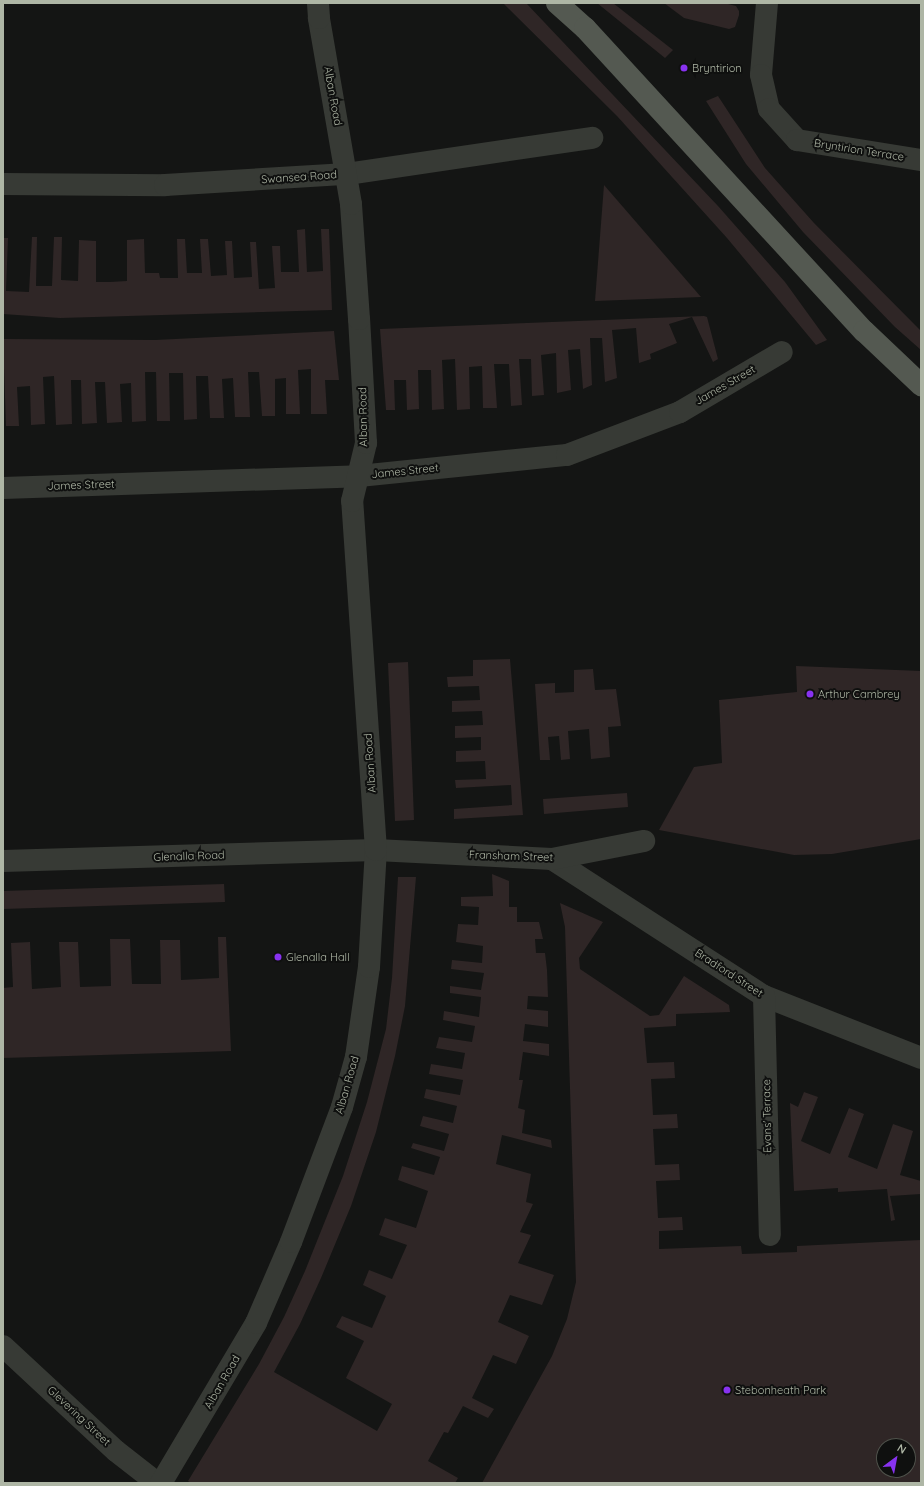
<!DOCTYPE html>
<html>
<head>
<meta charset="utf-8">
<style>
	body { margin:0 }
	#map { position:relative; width:924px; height:1486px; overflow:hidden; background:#141514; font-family:Quicksand,sans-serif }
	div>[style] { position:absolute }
	.green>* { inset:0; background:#2f2626 }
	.street>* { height:22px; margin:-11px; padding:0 11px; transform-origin:11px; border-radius:11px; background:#373a35 }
	.primary>* { height:22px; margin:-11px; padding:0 11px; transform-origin:11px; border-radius:11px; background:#545951 }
	.dots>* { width:11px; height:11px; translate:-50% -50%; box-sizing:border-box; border:2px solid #0f100f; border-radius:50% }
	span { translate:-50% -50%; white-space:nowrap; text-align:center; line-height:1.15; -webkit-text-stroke:4px #0f100f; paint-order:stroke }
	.poi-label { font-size:11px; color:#aeb6a5 }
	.left { translate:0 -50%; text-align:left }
	.street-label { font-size:11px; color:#aeb6a5 }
	.frame { position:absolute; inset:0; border:4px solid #aeb6a5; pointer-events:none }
	.north { position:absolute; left:876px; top:1438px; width:40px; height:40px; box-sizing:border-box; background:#0f100f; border:1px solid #4f524b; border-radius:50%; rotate:32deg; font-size:11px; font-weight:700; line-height:16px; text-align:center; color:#aeb6a5 }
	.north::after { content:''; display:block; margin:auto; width:14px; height:18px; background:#8832f0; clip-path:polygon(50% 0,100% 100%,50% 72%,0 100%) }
</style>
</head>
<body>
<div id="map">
	<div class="green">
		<div style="clip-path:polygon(503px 3px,527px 4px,718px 206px,785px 282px,827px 340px,816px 345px,727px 238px,617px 116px)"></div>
		<div style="clip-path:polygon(597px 3px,613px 3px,673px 50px,665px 58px)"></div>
		<div style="clip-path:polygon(664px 3px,724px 3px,736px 6px,739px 11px,739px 15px,735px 27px,729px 29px,684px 18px)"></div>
		<div style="clip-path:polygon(718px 96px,765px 168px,814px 223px,921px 331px,921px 350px,895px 327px,803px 232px,746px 164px,706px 101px)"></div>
		<div style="clip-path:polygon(604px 185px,701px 297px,595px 301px)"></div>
		<div style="clip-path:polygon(305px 229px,307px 272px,323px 271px,321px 229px,329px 229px,332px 310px,60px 318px,3px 314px,3px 238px,8px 238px,6px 291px,29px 292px,32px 237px,37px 237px,36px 286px,52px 286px,54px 237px,62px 237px,61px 280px,78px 281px,79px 240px,96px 241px,96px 282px,110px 282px,127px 281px,127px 240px,144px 239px,145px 273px,159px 273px,160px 278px,178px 278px,177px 239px,185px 239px,187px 273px,202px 273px,200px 239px,208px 239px,211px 276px,227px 275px,225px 241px,232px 241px,234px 278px,252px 277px,250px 242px,256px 242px,259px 289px,275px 288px,272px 246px,280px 246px,281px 272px,299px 272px,297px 230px)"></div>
		<div style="clip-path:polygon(704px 316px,707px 317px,718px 359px,713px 362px,692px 317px,669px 324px,677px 343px,650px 354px,651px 359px,639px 363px,636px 328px,612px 330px,617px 378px,605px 382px,602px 338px,590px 338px,592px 385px,583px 389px,580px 349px,568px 350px,571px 390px,557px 393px,556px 353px,541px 355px,544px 395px,532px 396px,531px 359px,519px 359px,522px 405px,511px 406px,509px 364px,494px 364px,497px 408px,483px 408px,482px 366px,469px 367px,470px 409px,457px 410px,455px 359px,442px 360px,444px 409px,432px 410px,431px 370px,418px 370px,419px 409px,407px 410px,406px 380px,394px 380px,395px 410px,386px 410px,380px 329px)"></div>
		<div style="clip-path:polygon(334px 331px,339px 380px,325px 380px,327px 414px,311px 414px,311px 369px,298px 370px,300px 414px,286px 414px,286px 378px,275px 379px,275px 416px,262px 416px,259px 372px,248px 372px,250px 417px,235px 417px,233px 378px,222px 379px,224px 418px,210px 418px,208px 376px,196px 376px,197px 419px,184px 420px,183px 373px,169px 373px,170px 421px,157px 421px,156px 372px,145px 372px,146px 421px,132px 422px,131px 383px,120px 384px,122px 422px,107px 423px,105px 382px,95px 382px,97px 423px,82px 424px,81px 380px,71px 380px,72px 424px,56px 425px,54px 376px,43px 377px,45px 424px,31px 425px,30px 386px,17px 387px,19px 426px,6px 426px,3px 339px,155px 340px)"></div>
		<div style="clip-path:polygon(510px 659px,523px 815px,454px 819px,454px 809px,512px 805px,511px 785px,456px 788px,455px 780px,486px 779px,485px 761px,456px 762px,456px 751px,481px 750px,481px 737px,455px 738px,455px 726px,483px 725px,482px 711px,452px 712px,452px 701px,480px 700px,479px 686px,448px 687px,447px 677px,473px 676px,473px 660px)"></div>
		<div style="clip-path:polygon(408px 662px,414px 820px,395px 821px,388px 663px)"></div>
		<div style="clip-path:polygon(796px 666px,921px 671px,921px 839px,832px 854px,794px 855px,659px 830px,694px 767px,722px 763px,719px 700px,797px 692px)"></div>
		<div style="clip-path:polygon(593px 669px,595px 690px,616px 689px,621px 726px,608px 727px,610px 757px,591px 759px,589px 729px,568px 731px,570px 759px,561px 760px,559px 736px,548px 737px,550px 760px,540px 760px,535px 684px,555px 683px,555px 693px,574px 692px,574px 670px)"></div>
		<div style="clip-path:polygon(627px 793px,628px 807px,544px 814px,543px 799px)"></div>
		<div style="clip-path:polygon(492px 874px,509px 881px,509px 907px,517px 907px,517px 922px,539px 922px,543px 939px,535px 939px,536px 953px,545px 953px,547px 970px,548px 997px,528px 996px,527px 1009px,548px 1011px,548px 1027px,525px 1024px,523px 1041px,549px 1044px,549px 1056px,523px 1052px,519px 1080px,523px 1080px,518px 1108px,525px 1110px,522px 1133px,551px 1140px,552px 1148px,502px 1135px,496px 1164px,531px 1174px,526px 1202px,533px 1204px,520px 1232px,531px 1235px,518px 1263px,554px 1275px,542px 1305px,510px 1295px,498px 1322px,529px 1336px,516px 1364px,493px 1355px,472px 1398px,494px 1409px,488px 1418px,463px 1406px,448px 1433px,444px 1432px,428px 1461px,458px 1478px,455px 1483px,191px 1483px,188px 1481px,259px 1364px,284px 1317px,305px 1271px,343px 1176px,367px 1102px,386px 1029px,392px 978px,398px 877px,416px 877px,405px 1006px,395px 1056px,376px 1132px,351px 1206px,321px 1278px,300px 1324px,274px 1372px,377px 1431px,392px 1404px,346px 1378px,364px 1341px,336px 1327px,342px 1316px,372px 1328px,386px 1296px,363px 1285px,369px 1270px,392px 1279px,407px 1245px,379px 1235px,385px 1218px,416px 1228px,428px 1191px,398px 1180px,402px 1166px,434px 1175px,440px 1157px,411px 1148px,413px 1143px,444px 1151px,449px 1134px,420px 1126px,423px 1116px,453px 1123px,457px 1106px,424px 1098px,426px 1089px,460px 1095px,463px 1080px,429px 1074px,431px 1064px,462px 1069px,465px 1053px,436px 1048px,439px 1037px,472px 1042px,475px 1026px,443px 1020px,444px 1011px,479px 1017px,481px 997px,450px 993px,450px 986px,481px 990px,484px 973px,451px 969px,452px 960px,482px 963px,483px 946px,456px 942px,458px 924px,478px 925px,479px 907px,461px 906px,461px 897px,493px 896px)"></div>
		<div style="clip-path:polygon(224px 884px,225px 902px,3px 909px,3px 891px)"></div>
		<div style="clip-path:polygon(evenodd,560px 903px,603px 922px,579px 958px,580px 969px,650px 1016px,659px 1015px,684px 976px,729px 1005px,730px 1012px,676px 1014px,676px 1026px,644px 1028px,647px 1063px,674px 1062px,675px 1078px,651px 1079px,653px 1115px,677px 1114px,678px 1128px,653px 1129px,655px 1165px,679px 1164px,680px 1180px,656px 1181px,658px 1218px,682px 1217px,683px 1230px,659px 1231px,659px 1249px,741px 1246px,742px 1254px,797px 1252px,797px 1246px,921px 1240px,921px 1483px,482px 1483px,552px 1356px,567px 1319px,576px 1282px,565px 927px,560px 903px,884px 1446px,908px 1446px,908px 1470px,884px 1470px,884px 1446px)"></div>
		<div style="clip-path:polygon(218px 937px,226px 937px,231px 1051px,3px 1058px,3px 988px,13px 987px,11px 943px,30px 942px,32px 989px,61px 987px,59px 942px,78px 942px,80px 987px,111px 986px,110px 939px,130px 939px,132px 984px,161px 984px,160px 940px,180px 940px,181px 980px,219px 978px)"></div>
		<div style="clip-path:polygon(804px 1092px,818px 1097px,801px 1141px,830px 1154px,849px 1108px,864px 1114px,848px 1157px,877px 1169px,893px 1124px,913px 1131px,900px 1175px,921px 1181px,921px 1194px,890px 1196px,895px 1220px,891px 1221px,887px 1189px,838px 1192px,838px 1188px,794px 1191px,790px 1103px,798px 1107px)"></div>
	</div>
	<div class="street">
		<div style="left:767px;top:3px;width:72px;rotate:94.8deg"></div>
		<div style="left:761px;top:75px;width:35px;rotate:77deg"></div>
		<div style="left:769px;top:109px;width:42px;rotate:47.9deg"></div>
		<div style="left:797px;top:140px;width:126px;rotate:9.2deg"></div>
		<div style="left:3px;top:184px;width:162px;rotate:0.4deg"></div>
		<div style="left:165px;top:185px;width:182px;rotate:-3.5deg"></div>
		<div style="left:347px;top:174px;width:248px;rotate:-8.4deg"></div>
		<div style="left:3px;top:488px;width:356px;rotate:-1.9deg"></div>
		<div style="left:359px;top:476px;width:209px;rotate:-5.8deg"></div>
		<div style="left:567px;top:455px;width:121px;rotate:-20.8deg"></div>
		<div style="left:680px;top:412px;width:118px;rotate:-30.5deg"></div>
		<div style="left:552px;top:859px;width:252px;rotate:32.9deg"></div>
		<div style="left:764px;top:996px;width:169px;rotate:21.5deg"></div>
		<div style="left:3px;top:861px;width:373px;rotate:-1.7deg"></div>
		<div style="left:376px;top:850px;width:176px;rotate:2.9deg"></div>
		<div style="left:552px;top:859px;width:94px;rotate:-11.1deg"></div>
		<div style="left:764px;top:996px;width:239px;rotate:88.6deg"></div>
		<div style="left:3px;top:1346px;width:154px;rotate:42.9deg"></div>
		<div style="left:116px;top:1451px;width:52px;rotate:38deg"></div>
		<div style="left:161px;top:1483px;width:186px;rotate:-59.3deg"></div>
		<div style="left:256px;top:1323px;width:88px;rotate:-66.6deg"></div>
		<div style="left:291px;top:1242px;width:144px;rotate:-69.3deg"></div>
		<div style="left:342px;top:1107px;width:52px;rotate:-74.4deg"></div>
		<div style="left:356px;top:1057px;width:91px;rotate:-81.8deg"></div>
		<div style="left:369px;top:967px;width:117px;rotate:-86.6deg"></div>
		<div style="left:376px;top:850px;width:350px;rotate:-93.9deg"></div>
		<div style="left:352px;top:501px;width:60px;rotate:-76.4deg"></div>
		<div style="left:366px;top:443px;width:124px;rotate:-93.2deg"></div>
		<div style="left:359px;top:319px;width:115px;rotate:-94deg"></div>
		<div style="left:351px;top:204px;width:189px;rotate:-99.8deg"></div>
		<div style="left:319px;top:18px;width:15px;rotate:-94deg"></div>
	</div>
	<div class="primary">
		<div style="left:557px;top:3px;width:38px;rotate:42deg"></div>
		<div style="left:585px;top:28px;width:412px;rotate:47.4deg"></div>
		<div style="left:864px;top:331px;width:79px;rotate:43.5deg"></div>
	</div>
	<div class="dots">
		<div style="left:684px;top:68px;background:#8832f0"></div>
		<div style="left:810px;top:694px;background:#8832f0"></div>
		<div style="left:278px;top:957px;background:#8832f0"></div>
		<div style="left:727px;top:1390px;background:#8832f0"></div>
	</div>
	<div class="poi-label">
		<span class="left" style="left:692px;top:68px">Bryntirion</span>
		<span class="left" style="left:818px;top:694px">Arthur Cambrey</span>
		<span class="left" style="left:286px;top:957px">Glenalla Hall</span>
		<span class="left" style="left:735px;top:1390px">Stebonheath Park</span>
	</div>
	<div class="street-label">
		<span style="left:333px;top:96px;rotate:80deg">Alban Road</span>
		<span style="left:859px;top:150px;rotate:9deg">Bryntirion Terrace</span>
		<span style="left:299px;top:177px;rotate:-4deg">Swansea Road</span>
		<span style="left:725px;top:385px;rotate:-30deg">James Street</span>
		<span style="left:363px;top:417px;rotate:-91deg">Alban Road</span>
		<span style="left:405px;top:471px;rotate:-6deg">James Street</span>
		<span style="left:81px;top:485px;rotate:-2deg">James Street</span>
		<span style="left:370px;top:763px;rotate:-94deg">Alban Road</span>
		<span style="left:189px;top:856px;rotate:-2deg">Glenalla Road</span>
		<span style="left:511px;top:856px;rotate:2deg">Fransham Street</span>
		<span style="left:729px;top:973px;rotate:33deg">Bradford Street</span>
		<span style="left:347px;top:1085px;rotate:-74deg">Alban Road</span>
		<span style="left:767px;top:1116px;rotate:-91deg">Evans' Terrace</span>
		<span style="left:222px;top:1382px;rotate:-60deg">Alban Road</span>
		<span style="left:79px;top:1416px;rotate:43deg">Glevering Street</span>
	</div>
	<div class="frame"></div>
	<div class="north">N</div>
</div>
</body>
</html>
